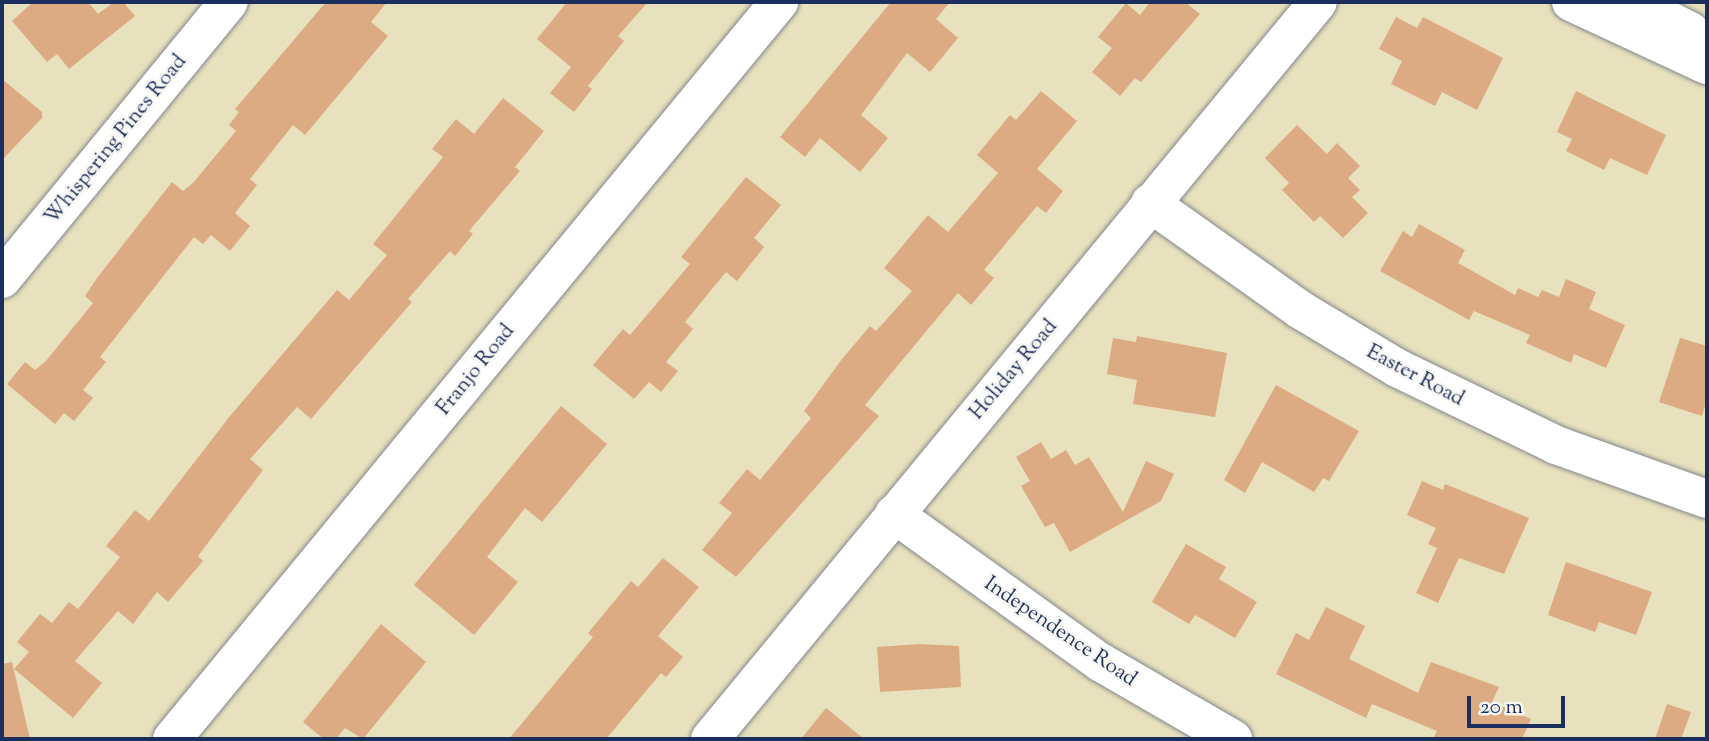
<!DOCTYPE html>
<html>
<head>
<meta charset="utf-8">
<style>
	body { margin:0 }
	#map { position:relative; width:1709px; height:741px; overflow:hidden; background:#e8e1bd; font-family:"Sorts Mill Goudy",serif }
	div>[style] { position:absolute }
	.building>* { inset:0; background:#dcab83 }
	.roads { filter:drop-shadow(0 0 2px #82888e) drop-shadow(0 0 2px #82888e) }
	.minor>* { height:38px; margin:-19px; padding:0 19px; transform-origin:19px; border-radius:19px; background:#fff }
	.tertiary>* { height:38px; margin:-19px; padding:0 19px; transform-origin:19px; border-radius:19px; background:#fff }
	span { translate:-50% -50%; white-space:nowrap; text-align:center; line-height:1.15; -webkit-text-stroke:5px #f6f6f2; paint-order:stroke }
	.street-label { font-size:21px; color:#1b2f5e }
	.frame { position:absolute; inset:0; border:4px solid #1b2f5e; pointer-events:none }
	.scale { position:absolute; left:1467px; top:696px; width:98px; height:32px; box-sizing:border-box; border:4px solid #1b2f5e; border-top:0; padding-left:9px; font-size:21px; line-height:24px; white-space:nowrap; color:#1b2f5e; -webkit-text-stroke:5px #f6f6f2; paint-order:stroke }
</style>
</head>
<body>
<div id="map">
	<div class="building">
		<div style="clip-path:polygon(33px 2px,88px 2px,98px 14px,114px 2px,123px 2px,135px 16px,69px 69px,57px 54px,47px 62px,12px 21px)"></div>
		<div style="clip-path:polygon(326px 2px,387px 2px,371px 22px,388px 36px,305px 135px,293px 125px,250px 179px,257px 185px,235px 213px,250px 226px,230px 251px,211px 235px,203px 244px,194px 237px,100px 357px,106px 362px,83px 390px,93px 398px,74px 421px,64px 413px,55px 424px,7px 384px,25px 362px,35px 370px,45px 362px,93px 303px,85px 296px,97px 278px,172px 182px,183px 191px,193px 183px,236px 131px,229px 125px,239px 112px,235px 109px)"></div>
		<div style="clip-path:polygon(567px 2px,648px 2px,618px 36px,624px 41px,588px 86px,592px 89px,574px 112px,550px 93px,571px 67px,537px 39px)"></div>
		<div style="clip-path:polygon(891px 2px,950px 2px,936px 19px,958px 38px,930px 72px,907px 53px,861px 115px,888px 138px,860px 172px,820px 138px,805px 157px,780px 137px)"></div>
		<div style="clip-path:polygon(1150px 2px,1185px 2px,1200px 14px,1141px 82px,1135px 78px,1120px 96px,1092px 72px,1112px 48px,1098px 37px,1126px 3px,1140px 15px)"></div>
		<div style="clip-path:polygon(1396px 17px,1417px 28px,1423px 17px,1503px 58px,1477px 110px,1442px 92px,1435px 106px,1391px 84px,1402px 61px,1379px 49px)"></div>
		<div style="clip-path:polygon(2px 79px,42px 112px,42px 118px,2px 160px)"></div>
		<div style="clip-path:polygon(1041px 91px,1077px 121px,1037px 169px,1063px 191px,1046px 213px,1037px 206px,984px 270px,994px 278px,971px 305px,958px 293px,865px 405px,879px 416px,736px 577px,702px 550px,732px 513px,719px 503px,747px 469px,760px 480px,811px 418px,804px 411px,842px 359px,870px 326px,876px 331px,912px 291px,884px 268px,928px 215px,948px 232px,998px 173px,977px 155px,1010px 115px,1016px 120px)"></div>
		<div style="clip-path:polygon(1576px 91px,1666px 135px,1647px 175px,1610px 158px,1604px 170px,1566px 151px,1572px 139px,1557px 132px)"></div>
		<div style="clip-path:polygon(503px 98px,544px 131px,515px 167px,520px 171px,469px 231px,473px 234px,455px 256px,450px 251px,408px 299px,412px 302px,311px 419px,297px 407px,250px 459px,263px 470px,198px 556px,203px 561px,168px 602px,157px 592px,133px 624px,118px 611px,75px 661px,102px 683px,73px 718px,14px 669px,29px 652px,17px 642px,40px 614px,52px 623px,69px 602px,78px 609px,120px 557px,106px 546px,135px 510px,149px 521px,230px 416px,337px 290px,349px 300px,387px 255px,373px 244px,443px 157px,432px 149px,456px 119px,474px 134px)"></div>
		<div style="clip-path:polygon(1297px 125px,1327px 154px,1337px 143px,1360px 166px,1348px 178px,1360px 190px,1352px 197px,1368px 213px,1343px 238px,1320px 216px,1314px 222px,1282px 190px,1289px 183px,1265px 158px)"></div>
		<div style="clip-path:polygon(746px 177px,781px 205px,754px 238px,764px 247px,737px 281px,726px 272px,685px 322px,693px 329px,666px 362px,678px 371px,661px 392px,649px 382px,634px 399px,593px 365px,623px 329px,630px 335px,690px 264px,681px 257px)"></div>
		<div style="clip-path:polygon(1419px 224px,1465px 250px,1458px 263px,1515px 295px,1518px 288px,1538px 297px,1542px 290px,1559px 297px,1566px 279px,1596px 292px,1589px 309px,1625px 325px,1606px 368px,1574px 354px,1571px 363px,1526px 343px,1530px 335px,1474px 311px,1469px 320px,1380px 271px,1403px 231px,1412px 237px)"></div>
		<div style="clip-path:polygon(1137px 336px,1227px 353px,1215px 417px,1133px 404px,1137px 380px,1107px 374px,1113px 338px,1136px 342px)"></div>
		<div style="clip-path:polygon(1680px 338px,1707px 346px,1707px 399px,1702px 416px,1659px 402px)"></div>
		<div style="clip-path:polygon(1276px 385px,1359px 431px,1329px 481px,1323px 478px,1314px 492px,1262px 462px,1245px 493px,1224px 480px)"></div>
		<div style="clip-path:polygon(561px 406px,607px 444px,542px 522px,525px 508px,487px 557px,518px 582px,474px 635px,414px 585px)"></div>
		<div style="clip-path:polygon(1041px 442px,1051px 459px,1066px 450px,1075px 465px,1089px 457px,1123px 512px,1146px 461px,1174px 474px,1161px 501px,1070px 552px,1054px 523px,1045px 527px,1021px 486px,1030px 481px,1016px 457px)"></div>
		<div style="clip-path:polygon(1422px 481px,1443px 490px,1445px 484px,1529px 518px,1504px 574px,1459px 558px,1438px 603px,1416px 593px,1437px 548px,1428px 544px,1436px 528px,1407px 515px)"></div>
		<div style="clip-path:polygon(1186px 544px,1226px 567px,1219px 579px,1257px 602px,1235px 638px,1195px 615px,1189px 624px,1152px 602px)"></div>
		<div style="clip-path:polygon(663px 558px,699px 587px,658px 636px,683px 657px,666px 677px,661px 673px,606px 739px,509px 739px,593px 637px,588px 633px,631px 581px,638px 587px)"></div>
		<div style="clip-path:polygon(1566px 562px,1652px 592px,1636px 635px,1599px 622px,1595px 632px,1548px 615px)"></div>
		<div style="clip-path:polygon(1326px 607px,1365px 626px,1349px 659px,1418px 693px,1431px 662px,1499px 687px,1492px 702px,1531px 719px,1522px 739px,1433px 739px,1437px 731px,1372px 704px,1366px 718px,1276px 674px,1296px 633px,1309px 640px)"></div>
		<div style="clip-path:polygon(381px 624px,426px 662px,363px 739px,345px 728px,336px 739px,324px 739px,303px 722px)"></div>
		<div style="clip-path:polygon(920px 644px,959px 646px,961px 687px,880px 692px,877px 647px)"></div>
		<div style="clip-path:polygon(12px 662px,30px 739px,2px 739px,2px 664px)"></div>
		<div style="clip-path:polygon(1667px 704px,1691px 712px,1681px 739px,1655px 739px)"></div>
		<div style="clip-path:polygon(826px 708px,864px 739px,801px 739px)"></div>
	</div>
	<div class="roads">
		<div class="minor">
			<div style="left:1150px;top:203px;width:183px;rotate:35.4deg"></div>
			<div style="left:1299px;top:309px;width:114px;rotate:31deg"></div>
			<div style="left:1397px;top:368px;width:177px;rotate:25.8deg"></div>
			<div style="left:1556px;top:445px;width:160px;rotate:19.7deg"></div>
			<div style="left:2px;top:279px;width:358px;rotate:-50.7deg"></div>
			<div style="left:894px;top:514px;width:254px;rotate:35.7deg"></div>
			<div style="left:1100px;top:662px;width:154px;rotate:30.1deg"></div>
			<div style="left:710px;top:739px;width:955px;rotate:-50.48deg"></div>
		</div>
		<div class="tertiary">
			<div style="left:1571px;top:2px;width:150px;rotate:24.9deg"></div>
			<div style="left:1632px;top:2px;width:65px;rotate:26.6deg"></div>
			<div style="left:172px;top:739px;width:955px;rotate:-50.52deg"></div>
		</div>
	</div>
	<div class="street-label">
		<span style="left:116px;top:140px;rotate:-51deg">Whispering Pines Road</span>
		<span style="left:476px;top:370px;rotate:-51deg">Franjo Road</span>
		<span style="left:1014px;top:370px;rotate:-50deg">Holiday Road</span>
		<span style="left:1415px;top:376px;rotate:28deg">Easter Road</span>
		<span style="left:1060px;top:632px;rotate:34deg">Independence Road</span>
	</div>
	<div class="frame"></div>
	<div class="scale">20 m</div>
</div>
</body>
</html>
